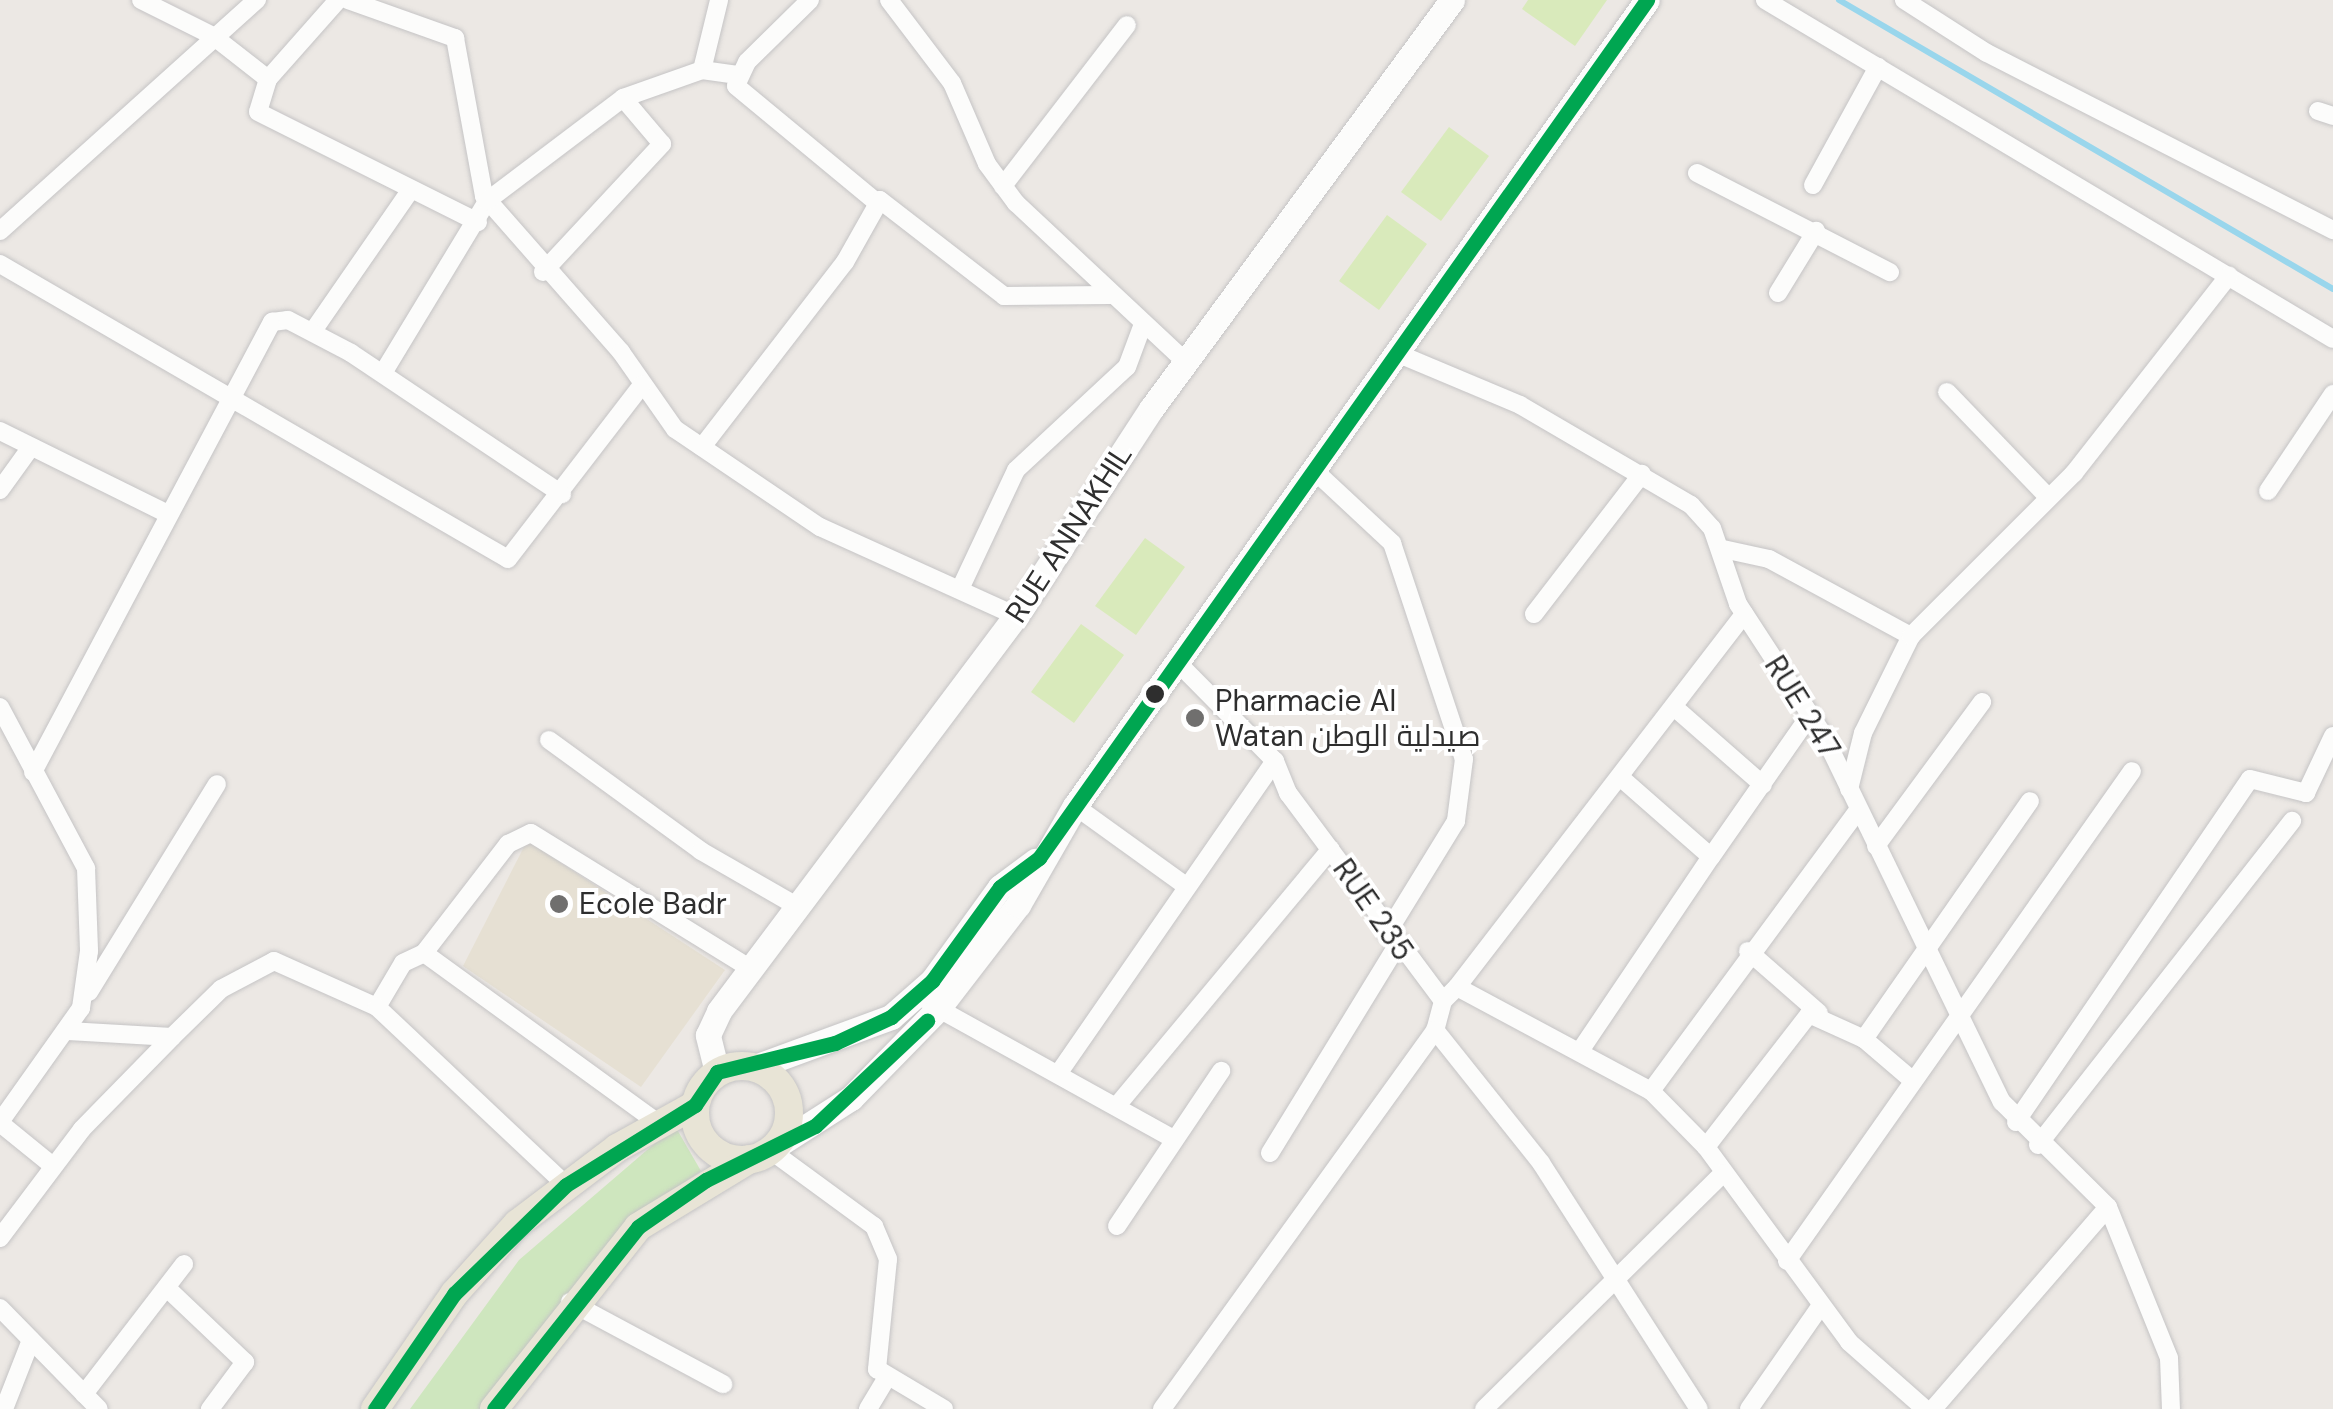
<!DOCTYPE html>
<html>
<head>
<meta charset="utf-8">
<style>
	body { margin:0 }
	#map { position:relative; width:2333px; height:1409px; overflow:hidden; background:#ece8e4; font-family:"DM Sans",Cairo,sans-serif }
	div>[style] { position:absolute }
	.education>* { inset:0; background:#e6e0d3 }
	.green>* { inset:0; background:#cee6be }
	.pitch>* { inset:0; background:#d9eabb }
	.stream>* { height:6px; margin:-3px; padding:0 3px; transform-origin:3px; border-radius:3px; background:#99d6ec }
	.roads { filter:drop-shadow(0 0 2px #c5c4c5) drop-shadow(0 0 2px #c5c4c5) }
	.street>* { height:18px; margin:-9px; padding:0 9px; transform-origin:9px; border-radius:9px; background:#fcfcfb }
	.secondary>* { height:25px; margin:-12.5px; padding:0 12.5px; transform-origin:12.5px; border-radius:12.5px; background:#fcfcfb }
	.primary>* { height:28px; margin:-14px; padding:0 14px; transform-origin:14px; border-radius:14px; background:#e8e4d6 }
	.primary>.ring { margin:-14px; padding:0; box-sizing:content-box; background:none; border:28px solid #e8e4d6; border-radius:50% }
	.bus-1>* { height:15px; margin:-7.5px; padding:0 7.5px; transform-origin:7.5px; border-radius:7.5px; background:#00a651 }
	.dots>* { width:28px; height:28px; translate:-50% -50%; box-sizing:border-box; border:5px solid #fff; border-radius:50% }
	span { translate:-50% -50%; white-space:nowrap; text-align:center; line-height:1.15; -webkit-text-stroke:8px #fff; paint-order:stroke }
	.street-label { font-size:30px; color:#2e2e2e }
	.poi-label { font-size:30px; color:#2e2e2e }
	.left { translate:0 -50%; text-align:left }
</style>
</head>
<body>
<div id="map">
	<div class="education">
		<div style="clip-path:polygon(527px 841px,725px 970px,641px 1087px,463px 966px)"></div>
	</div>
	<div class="green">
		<div style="clip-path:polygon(675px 1126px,701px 1171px,639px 1214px,585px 1272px,484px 1409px,410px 1409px,519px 1260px)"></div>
	</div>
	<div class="pitch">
		<div style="clip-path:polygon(1528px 0,1607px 0,1575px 46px,1522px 9px)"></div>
		<div style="clip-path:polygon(1449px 127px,1489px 156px,1441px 221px,1401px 192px)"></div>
		<div style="clip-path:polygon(1387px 215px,1427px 244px,1379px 310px,1339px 281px)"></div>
		<div style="clip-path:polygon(1145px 538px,1185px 567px,1136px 635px,1095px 606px)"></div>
		<div style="clip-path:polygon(1081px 624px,1124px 655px,1074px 723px,1031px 692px)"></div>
	</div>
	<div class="stream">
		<div style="left:1839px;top:0;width:572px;rotate:30.33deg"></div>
	</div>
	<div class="roads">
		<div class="street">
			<div style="left:141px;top:0;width:80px;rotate:26.6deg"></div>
			<div style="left:213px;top:36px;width:70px;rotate:38deg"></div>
			<div style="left:338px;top:0;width:106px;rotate:131.5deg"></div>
			<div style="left:268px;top:79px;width:34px;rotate:107deg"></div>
			<div style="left:258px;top:112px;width:246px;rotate:26.6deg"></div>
			<div style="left:348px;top:0;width:114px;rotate:19.6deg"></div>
			<div style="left:455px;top:38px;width:161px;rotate:79.6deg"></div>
			<div style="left:484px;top:196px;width:208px;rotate:48.7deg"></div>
			<div style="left:621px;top:352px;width:94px;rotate:55deg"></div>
			<div style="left:675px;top:429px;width:175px;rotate:34.1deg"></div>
			<div style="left:820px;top:527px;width:215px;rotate:24.4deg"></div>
			<div style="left:810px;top:0;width:88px;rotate:135.5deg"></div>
			<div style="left:747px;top:62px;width:26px;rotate:115deg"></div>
			<div style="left:736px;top:86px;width:182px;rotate:39.6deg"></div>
			<div style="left:889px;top:0;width:104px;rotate:52.8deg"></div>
			<div style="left:952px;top:83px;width:88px;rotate:66.6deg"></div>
			<div style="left:987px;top:164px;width:49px;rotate:53.4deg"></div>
			<div style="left:1016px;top:203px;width:231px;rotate:43.1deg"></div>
			<div style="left:1765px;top:0;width:661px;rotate:30.83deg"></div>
			<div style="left:1904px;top:0;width:98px;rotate:32.6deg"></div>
			<div style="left:1987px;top:53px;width:389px;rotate:27.1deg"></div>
			<div style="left:702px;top:70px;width:72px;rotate:-76.3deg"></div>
			<div style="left:2318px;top:111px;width:16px;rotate:18deg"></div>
			<div style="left:1697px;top:173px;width:217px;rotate:27.2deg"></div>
			<div style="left:1813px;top:185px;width:135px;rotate:-61.2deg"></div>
			<div style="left:1003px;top:186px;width:203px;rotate:-52.4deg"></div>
			<div style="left:0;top:231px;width:346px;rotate:-42deg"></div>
			<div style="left:0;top:264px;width:587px;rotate:30.14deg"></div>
			<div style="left:508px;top:559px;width:220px;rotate:-52.4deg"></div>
			<div style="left:543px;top:272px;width:175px;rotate:-47.1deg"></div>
			<div style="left:662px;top:144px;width:60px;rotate:-130.3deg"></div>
			<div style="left:1778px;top:293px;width:73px;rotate:-58.5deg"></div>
			<div style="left:313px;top:331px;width:167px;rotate:-55.3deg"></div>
			<div style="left:1394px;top:352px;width:137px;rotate:22.8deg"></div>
			<div style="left:1520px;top:405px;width:198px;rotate:30.3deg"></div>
			<div style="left:1691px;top:505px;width:31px;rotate:48deg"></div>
			<div style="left:1712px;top:528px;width:80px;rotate:71.1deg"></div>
			<div style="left:1738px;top:604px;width:158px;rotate:56.9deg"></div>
			<div style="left:1824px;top:736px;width:407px;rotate:64.1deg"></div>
			<div style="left:2002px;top:1102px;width:149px;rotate:44.7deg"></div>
			<div style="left:2108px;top:1207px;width:267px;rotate:130.9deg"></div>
			<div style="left:383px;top:373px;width:201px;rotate:-58.8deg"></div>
			<div style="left:487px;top:201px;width:171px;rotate:-37.1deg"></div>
			<div style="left:623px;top:98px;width:84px;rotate:-19.5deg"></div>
			<div style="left:702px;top:70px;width:36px;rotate:8deg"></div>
			<div style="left:1947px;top:392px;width:146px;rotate:46.1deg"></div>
			<div style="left:0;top:431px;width:187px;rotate:26.3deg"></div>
			<div style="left:702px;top:447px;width:234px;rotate:-52.3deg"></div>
			<div style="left:845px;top:262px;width:71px;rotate:-60.6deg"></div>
			<div style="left:880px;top:200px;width:157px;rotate:37.7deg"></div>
			<div style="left:1004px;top:296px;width:105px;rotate:-0.5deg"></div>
			<div style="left:1317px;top:473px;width:103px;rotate:43deg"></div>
			<div style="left:1392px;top:543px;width:228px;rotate:71.6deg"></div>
			<div style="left:1464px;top:759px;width:63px;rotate:97.4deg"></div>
			<div style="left:1456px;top:821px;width:132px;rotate:121.6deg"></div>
			<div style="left:0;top:490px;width:53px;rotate:-54.2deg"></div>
			<div style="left:2268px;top:491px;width:117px;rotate:-56.2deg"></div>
			<div style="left:1723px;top:549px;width:47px;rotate:12.3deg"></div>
			<div style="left:1769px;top:559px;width:162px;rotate:28.5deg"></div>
			<div style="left:961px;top:587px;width:129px;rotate:-64.8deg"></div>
			<div style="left:1016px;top:470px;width:151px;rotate:-42.9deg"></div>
			<div style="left:1127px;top:367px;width:46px;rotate:-69.6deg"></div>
			<div style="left:1534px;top:614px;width:177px;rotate:-52.4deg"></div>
			<div style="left:1180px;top:665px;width:135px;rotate:45.3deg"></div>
			<div style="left:1275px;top:761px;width:35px;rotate:68deg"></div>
			<div style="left:1288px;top:793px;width:259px;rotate:53.3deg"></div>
			<div style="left:1443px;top:1001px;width:30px;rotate:105deg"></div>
			<div style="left:1435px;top:1030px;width:170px;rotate:51.4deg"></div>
			<div style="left:1541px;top:1163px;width:292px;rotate:57.3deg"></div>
			<div style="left:0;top:707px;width:183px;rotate:61.9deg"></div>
			<div style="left:86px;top:868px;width:83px;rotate:87.9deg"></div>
			<div style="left:89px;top:951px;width:58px;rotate:98deg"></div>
			<div style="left:81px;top:1008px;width:140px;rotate:125.4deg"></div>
			<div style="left:1674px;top:707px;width:118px;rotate:41.2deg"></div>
			<div style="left:549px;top:740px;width:188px;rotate:36.1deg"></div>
			<div style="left:701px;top:851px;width:108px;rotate:29.9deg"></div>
			<div style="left:33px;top:772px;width:510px;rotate:-62.03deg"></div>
			<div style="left:272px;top:322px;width:16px;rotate:-7deg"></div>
			<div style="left:288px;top:320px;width:71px;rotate:27.6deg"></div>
			<div style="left:351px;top:353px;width:254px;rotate:33.8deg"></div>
			<div style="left:1620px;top:777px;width:121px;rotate:41.3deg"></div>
			<div style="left:1711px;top:857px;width:173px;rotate:-55.1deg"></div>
			<div style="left:1849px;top:789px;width:58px;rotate:-76deg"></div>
			<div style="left:1863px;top:733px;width:108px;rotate:-63.7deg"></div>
			<div style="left:1911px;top:636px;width:231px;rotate:-45deg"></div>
			<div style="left:2074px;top:473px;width:251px;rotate:-51.9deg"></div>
			<div style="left:1075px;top:806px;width:133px;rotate:35.8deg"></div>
			<div style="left:1876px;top:846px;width:179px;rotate:-53.6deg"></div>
			<div style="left:1748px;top:951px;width:94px;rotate:41.1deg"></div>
			<div style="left:424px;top:953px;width:138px;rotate:-52.4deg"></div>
			<div style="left:508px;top:844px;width:25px;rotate:-26deg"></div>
			<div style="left:531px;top:833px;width:257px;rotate:31.7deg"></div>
			<div style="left:1457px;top:987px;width:471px;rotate:-52.4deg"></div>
			<div style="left:89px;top:992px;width:244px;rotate:-58.4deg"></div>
			<div style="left:1443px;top:1001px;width:20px;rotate:-45deg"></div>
			<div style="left:1457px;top:987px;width:220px;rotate:28.2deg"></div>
			<div style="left:1651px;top:1091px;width:78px;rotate:45.5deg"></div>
			<div style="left:1706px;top:1147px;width:242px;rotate:53.7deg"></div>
			<div style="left:1849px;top:1342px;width:101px;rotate:41.4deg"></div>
			<div style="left:930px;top:1004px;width:279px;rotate:29deg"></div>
			<div style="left:377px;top:1007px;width:51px;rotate:-59.4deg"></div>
			<div style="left:403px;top:963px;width:23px;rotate:-25deg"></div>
			<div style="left:424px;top:953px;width:288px;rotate:36deg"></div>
			<div style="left:68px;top:1031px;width:104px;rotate:3.3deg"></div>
			<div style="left:1864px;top:1039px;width:290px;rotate:-55.1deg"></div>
			<div style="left:1582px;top:1048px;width:230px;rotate:-56deg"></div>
			<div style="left:1058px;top:1074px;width:381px;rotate:-55.3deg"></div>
			<div style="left:1651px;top:1091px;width:349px;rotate:-53.6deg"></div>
			<div style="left:1120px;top:1102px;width:329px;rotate:-50.2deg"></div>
			<div style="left:2016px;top:1122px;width:415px;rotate:-55.7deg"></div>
			<div style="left:2250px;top:779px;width:58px;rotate:14deg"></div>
			<div style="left:2306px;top:793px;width:63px;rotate:-64.7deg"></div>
			<div style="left:0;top:1123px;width:68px;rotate:39.1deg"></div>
			<div style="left:2038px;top:1145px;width:412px;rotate:-51.9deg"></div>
			<div style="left:1706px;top:1147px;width:168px;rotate:-52.2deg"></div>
			<div style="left:1809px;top:1014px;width:60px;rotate:24.4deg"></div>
			<div style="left:1864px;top:1039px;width:63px;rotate:40.5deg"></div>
			<div style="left:770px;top:1150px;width:129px;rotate:36.2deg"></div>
			<div style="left:874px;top:1226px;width:36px;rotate:67deg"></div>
			<div style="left:888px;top:1259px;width:111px;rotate:95.7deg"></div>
			<div style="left:877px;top:1369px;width:78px;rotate:30.8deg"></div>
			<div style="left:1270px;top:1153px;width:241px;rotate:-58.5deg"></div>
			<div style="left:2108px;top:1207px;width:163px;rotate:68deg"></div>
			<div style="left:2169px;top:1358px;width:51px;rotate:87.8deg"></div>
			<div style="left:1117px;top:1226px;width:187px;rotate:-56.1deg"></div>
			<div style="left:0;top:1238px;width:136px;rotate:-53deg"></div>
			<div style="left:82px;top:1129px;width:129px;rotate:-45.6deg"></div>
			<div style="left:172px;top:1037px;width:69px;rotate:-44.4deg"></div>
			<div style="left:221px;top:989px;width:60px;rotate:-27.8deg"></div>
			<div style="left:274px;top:961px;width:113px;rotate:24.1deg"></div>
			<div style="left:377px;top:1007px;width:260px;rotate:43.3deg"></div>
			<div style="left:1787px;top:1261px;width:599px;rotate:-54.85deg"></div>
			<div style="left:169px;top:1290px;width:105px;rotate:43.5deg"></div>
			<div style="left:245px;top:1362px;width:59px;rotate:126.7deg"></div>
			<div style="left:570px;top:1302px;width:174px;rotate:28.2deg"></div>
			<div style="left:0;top:1308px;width:141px;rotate:45.6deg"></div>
			<div style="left:84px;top:1394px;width:164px;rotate:-52.4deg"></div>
			<div style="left:4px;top:1409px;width:74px;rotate:-68.6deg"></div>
			<div style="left:868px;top:1409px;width:35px;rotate:-59deg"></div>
			<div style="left:1162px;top:1409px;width:467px;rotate:-54.2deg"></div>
			<div style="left:1484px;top:1409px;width:336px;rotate:-44.6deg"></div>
			<div style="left:1749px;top:1409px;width:124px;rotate:-55.2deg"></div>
		</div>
		<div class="secondary">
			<div style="left:755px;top:1067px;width:145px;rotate:-20.2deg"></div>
			<div style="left:891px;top:1017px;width:55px;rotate:-41.3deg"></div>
			<div style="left:932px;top:981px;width:116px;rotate:-54.1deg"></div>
			<div style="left:1000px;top:887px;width:44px;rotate:-36.6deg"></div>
			<div style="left:717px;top:1072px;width:38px;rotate:-104deg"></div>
			<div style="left:708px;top:1035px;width:26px;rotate:-65deg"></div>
			<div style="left:719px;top:1011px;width:494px;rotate:-53.1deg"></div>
			<div style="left:1016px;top:616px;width:247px;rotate:-56.9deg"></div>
			<div style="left:1151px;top:409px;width:508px;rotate:-53.65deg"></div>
			<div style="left:776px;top:1146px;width:89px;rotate:-32.6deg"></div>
			<div style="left:851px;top:1098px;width:123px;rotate:-45.7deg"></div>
			<div style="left:937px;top:1010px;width:133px;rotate:-52.4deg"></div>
			<div style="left:1018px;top:905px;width:114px;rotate:-60.1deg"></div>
			<div style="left:1075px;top:806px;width:988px;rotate:-54.64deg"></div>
		</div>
		<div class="primary">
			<div class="ring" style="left:695px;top:1066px;width:66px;height:66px"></div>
			<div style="left:375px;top:1409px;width:140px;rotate:-55.5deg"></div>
			<div style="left:454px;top:1294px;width:94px;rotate:-48deg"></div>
			<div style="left:517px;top:1224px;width:126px;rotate:-37.2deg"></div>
			<div style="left:617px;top:1148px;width:89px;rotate:-28.9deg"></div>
			<div style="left:494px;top:1409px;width:232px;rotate:-51.6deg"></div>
			<div style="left:638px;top:1227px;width:131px;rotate:-31.3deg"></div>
		</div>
	</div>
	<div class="bus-1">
		<div style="left:375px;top:1409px;width:140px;rotate:-55.5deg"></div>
		<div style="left:454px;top:1294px;width:156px;rotate:-44.2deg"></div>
		<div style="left:566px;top:1185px;width:152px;rotate:-31.8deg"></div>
		<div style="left:695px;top:1105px;width:40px;rotate:-56deg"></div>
		<div style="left:717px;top:1072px;width:122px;rotate:-13.8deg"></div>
		<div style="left:835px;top:1043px;width:62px;rotate:-24.9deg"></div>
		<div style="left:891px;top:1017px;width:55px;rotate:-41.3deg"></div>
		<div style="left:932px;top:981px;width:116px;rotate:-54.1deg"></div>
		<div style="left:1000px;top:887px;width:49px;rotate:-36.6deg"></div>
		<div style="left:1039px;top:858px;width:1052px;rotate:-54.68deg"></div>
		<div style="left:494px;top:1409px;width:232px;rotate:-51.6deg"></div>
		<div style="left:638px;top:1227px;width:83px;rotate:-34.7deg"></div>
		<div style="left:706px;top:1180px;width:122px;rotate:-26.4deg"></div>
		<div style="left:815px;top:1126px;width:154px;rotate:-43.2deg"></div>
	</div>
	<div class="dots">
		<div style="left:1155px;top:694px;background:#2e2e2e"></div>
		<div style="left:1195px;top:718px;background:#706f6e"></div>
		<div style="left:559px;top:904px;background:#706f6e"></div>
	</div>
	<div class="street-label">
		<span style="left:1069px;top:534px;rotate:-57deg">RUE ANNAKHIL</span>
		<span style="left:1802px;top:707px;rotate:58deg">RUE 247</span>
		<span style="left:1373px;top:910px;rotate:55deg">RUE 235</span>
	</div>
	<div class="poi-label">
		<span class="left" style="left:1215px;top:718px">Pharmacie Al<br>Watan صيدلية الوطن</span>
		<span class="left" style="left:579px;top:904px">Ecole Badr</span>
	</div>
</div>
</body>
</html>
